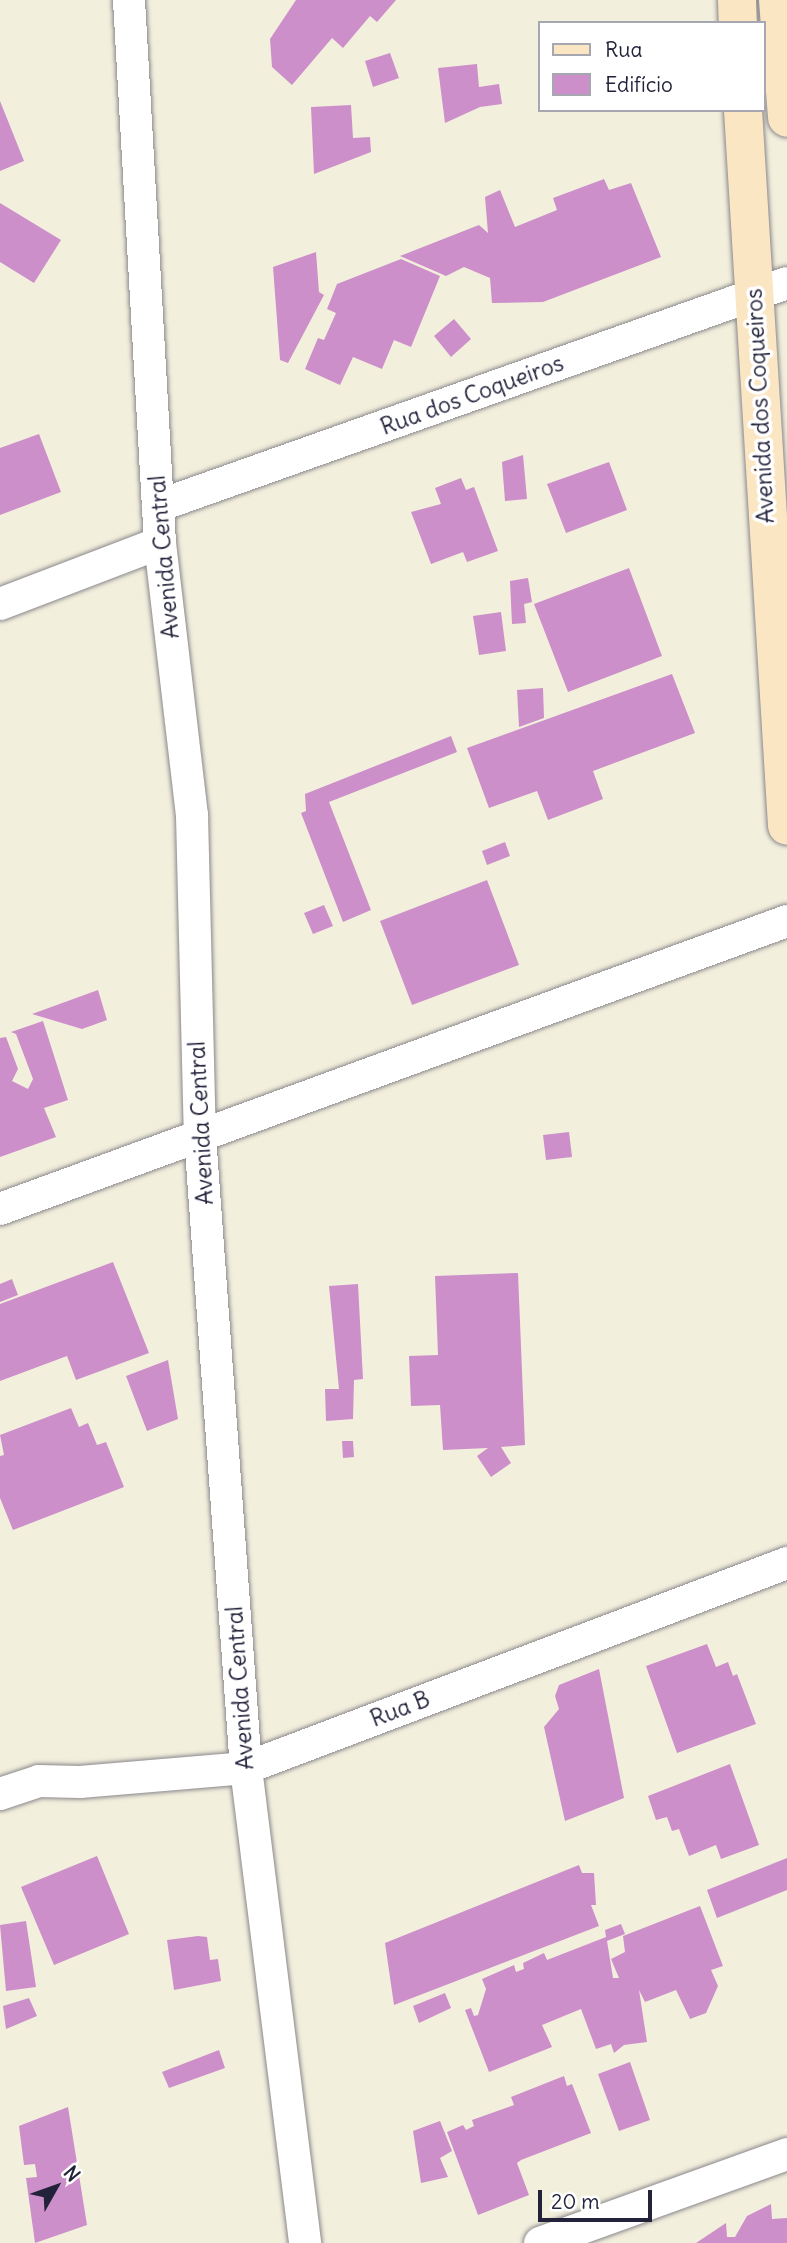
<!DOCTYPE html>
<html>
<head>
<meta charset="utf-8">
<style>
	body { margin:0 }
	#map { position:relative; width:787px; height:2243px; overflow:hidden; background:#f3efdd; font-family:Delius,sans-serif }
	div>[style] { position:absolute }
	.building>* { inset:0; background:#cc8fca }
	.roads { filter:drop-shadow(0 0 2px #8a888c) drop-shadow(0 0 2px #8a888c) }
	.street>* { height:32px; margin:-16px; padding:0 16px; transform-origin:16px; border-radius:16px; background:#fff }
	.secondary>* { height:38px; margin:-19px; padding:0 19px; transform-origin:19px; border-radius:19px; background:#fbe6c4 }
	span { translate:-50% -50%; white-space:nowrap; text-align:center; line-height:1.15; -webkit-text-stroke:7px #fff; paint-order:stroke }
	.street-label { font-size:23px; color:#22223b }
	.legend { position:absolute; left:538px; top:21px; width:228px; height:91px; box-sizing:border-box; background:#fff; border:2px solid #a7a7b1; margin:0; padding:9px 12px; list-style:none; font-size:21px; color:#22223b }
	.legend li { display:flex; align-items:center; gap:14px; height:35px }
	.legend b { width:35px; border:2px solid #a7a7b1 }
	.north { position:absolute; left:21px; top:2152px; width:70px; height:70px; -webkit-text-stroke:5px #fff; paint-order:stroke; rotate:50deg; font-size:19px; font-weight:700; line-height:28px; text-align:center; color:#22223b }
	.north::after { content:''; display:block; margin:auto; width:24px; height:32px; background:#22223b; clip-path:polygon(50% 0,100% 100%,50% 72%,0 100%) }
	.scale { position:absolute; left:538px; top:2190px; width:114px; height:32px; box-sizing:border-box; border:4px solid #22223b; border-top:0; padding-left:9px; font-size:21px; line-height:24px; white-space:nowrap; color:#22223b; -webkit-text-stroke:5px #fff; paint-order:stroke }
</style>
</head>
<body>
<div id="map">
	<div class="building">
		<div style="clip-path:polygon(296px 0,396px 0,377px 22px,370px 16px,343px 48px,332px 38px,292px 85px,272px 67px,270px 39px)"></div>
		<div style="clip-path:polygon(390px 53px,399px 78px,373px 87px,365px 61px)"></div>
		<div style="clip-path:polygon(477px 64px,479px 87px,499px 84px,502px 104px,480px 107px,445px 123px,438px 68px)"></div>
		<div style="clip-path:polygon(0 101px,24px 161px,0 171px)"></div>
		<div style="clip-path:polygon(351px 105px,353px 138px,370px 137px,371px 152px,314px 174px,311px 107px)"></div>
		<div style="clip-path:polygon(604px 179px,609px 190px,631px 183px,661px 257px,543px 302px,492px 303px,490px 278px,464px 267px,446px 276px,400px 256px,479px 225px,488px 233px,485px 197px,500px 190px,515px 227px,557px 210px,553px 198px)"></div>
		<div style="clip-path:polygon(0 203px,61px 240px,34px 283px,0 262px)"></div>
		<div style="clip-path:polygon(316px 252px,319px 292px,324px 295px,288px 363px,280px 360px,273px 267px)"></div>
		<div style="clip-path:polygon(401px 259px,440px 276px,411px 347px,394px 340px,382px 369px,353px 357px,340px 385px,305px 369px,318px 338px,324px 340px,336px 313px,327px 309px,337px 284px)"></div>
		<div style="clip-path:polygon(454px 319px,471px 339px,451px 357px,434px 336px)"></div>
		<div style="clip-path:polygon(39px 434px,61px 492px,0 515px,0 448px)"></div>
		<div style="clip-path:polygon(523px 455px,527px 499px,505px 501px,502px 462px)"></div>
		<div style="clip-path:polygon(609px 462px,627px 510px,566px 533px,547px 484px)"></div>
		<div style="clip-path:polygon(461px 478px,466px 490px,474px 487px,498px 551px,467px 562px,463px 552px,431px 564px,411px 512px,441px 504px,435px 488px)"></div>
		<div style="clip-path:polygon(629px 568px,662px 656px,568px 692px,534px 604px)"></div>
		<div style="clip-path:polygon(528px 578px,532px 602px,524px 604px,526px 623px,512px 624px,510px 581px)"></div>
		<div style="clip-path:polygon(501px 612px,506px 651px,479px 655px,473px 616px)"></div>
		<div style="clip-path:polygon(672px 674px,695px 733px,593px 771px,603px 799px,548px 820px,537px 791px,489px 808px,467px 748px)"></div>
		<div style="clip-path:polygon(543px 688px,544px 718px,519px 727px,517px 690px)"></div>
		<div style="clip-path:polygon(451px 736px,457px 752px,329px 802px,371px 910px,343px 922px,301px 813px,306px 811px,305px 794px)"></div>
		<div style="clip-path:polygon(505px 842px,510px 856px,487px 865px,482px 851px)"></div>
		<div style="clip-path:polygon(487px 880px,519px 965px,412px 1005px,380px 921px)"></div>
		<div style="clip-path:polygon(324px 905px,333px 926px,313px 934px,304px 913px)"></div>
		<div style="clip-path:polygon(98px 990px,107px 1020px,82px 1029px,32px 1014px)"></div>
		<div style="clip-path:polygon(43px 1021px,68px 1100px,44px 1108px,56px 1137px,0 1157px,0 1038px,6px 1037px,18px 1069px,12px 1081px,28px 1089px,33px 1079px,16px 1034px,11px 1032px)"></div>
		<div style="clip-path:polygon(569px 1132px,572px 1157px,546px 1160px,543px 1135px)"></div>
		<div style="clip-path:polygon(113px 1262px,149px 1353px,76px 1380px,67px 1356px,0 1381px,0 1304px)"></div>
		<div style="clip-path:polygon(518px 1273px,525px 1445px,501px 1447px,511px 1463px,491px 1477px,477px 1456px,488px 1448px,443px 1450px,440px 1405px,411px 1406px,409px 1356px,438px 1355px,435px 1276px)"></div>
		<div style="clip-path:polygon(12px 1279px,18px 1295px,0 1302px,0 1284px)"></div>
		<div style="clip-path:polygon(358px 1284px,363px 1379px,354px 1380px,353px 1419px,326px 1421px,325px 1389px,339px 1389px,329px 1286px)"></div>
		<div style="clip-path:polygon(168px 1360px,178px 1419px,147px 1431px,126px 1376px)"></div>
		<div style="clip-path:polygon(71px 1408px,79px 1427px,88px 1423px,97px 1445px,106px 1442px,124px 1487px,13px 1530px,0 1498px,0 1456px,4px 1455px,0 1435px)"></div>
		<div style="clip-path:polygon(342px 1441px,353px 1441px,354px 1457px,343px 1458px)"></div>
		<div style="clip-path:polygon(707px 1644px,716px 1667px,728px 1662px,733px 1676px,737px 1674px,756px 1724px,677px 1753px,646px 1666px)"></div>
		<div style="clip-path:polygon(599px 1669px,624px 1798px,565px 1821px,544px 1727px,559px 1709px,555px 1696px,559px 1685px)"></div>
		<div style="clip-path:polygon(730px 1764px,759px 1845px,721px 1859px,716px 1845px,689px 1856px,679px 1829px,672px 1831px,667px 1817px,656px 1820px,648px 1796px)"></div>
		<div style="clip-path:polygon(97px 1856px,129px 1934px,54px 1965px,21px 1887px)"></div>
		<div style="clip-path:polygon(787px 1858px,787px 1890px,717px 1918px,707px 1890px)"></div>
		<div style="clip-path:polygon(579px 1865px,582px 1873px,594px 1873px,596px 1905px,591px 1905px,599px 1926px,394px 2005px,385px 1943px)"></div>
		<div style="clip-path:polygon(700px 1906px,723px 1966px,711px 1970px,718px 1986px,706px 2013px,690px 2019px,676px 1990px,645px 2002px,639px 1990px,647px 2042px,624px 2045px,614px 2053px,611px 2044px,596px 2049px,581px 2009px,542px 2025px,552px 2047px,489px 2072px,465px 2010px,471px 2008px,474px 2016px,478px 2015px,486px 1989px,482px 1979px,514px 1965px,516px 1972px,524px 1969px,523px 1963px,544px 1953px,547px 1960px,606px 1937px,605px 1930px,621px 1924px,625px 1934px,607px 1941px,613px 1978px,619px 1978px,611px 1959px,625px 1952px,623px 1936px)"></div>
		<div style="clip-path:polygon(26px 1921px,36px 1987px,6px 1991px,0 1925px)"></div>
		<div style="clip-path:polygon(198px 1936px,207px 1937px,210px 1960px,218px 1959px,221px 1981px,174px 1990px,167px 1940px)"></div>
		<div style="clip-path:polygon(445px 1993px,451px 2008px,419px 2023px,413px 2006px)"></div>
		<div style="clip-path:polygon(29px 1998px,37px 2016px,6px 2029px,3px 2006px)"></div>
		<div style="clip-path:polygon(219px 2050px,225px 2068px,169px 2088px,162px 2072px)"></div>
		<div style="clip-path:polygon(630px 2062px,650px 2120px,619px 2131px,598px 2074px)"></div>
		<div style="clip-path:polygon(564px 2076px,567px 2086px,572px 2084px,591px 2133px,521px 2160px,517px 2163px,529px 2195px,478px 2215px,447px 2132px,463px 2125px,466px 2130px,474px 2126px,472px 2120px,514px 2105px,511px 2097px)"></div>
		<div style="clip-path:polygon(68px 2107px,87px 2225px,35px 2243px,26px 2178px,37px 2177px,35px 2164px,24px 2165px,19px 2126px)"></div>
		<div style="clip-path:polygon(440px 2121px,452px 2151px,440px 2158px,448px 2177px,421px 2183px,413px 2131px)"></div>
		<div style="clip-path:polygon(771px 2204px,772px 2219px,787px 2218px,787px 2243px,696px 2243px,726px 2223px,727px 2237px,735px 2237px,747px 2216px)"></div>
	</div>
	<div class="roads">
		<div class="street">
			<div style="left:129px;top:0;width:544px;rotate:86.73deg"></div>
			<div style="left:160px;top:543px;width:274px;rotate:83.3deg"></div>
			<div style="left:192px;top:815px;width:321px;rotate:88.6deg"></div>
			<div style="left:200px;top:1136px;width:634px;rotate:85.84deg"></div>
			<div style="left:246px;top:1768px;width:479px;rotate:82.9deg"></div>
			<div style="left:158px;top:506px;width:667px;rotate:-19.52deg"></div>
			<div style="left:0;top:604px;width:171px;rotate:-20.9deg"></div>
			<div style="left:0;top:1209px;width:838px;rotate:-20.1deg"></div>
			<div style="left:0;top:1794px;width:41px;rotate:-18.4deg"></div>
			<div style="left:39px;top:1781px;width:41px;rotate:1.4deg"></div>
			<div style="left:80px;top:1782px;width:167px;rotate:-4.8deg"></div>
			<div style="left:246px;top:1768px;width:579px;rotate:-20.75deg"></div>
			<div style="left:540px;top:2243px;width:263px;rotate:-19.8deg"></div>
		</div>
		<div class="secondary">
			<div style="left:737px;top:0;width:23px;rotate:88deg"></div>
			<div style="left:778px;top:0;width:118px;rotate:85.6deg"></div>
			<div style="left:743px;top:110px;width:717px;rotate:86.48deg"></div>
		</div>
	</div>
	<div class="street-label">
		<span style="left:472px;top:395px;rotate:-20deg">Rua dos Coqueiros</span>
		<span style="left:760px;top:406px;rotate:-93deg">Avenida dos Coqueiros</span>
		<span style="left:164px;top:557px;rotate:-95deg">Avenida Central</span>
		<span style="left:201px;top:1123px;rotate:-93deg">Avenida Central</span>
		<span style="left:240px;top:1688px;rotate:-94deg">Avenida Central</span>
		<span style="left:400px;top:1709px;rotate:-21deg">Rua B</span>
	</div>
	<ul class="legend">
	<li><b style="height:9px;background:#fbe6c4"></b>Rua</li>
	<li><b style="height:19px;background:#cc8fca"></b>Edifício</li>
	</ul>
	<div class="north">N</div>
	<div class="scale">20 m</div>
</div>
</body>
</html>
